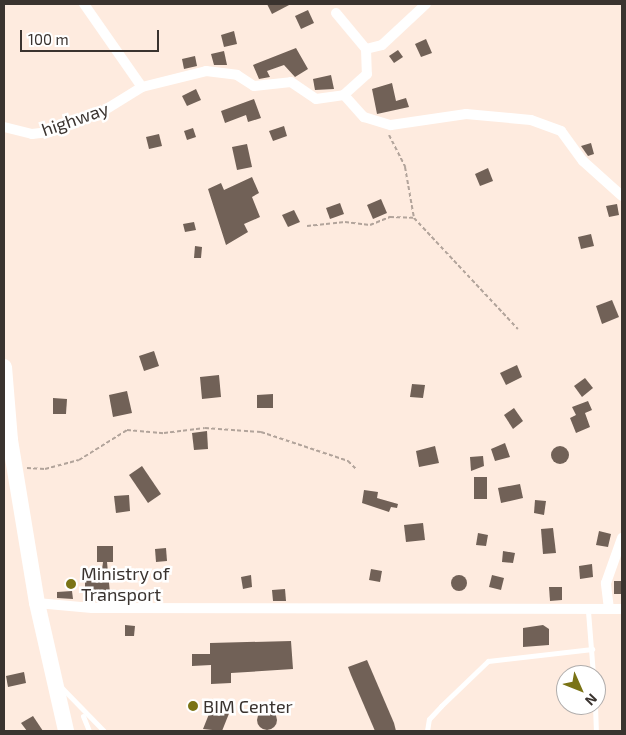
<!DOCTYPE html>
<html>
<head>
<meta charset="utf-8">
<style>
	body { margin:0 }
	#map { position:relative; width:626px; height:735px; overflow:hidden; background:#feebdf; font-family:"Exo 2",sans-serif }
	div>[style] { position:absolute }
	.building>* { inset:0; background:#716157 }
	.round { border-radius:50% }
	.path>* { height:2px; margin-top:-1px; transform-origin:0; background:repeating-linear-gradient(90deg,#b2a49b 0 4px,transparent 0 6.5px) }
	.service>* { height:5px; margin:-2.5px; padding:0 2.5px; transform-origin:2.5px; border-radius:2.5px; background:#fff }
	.minor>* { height:10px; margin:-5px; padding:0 5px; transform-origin:5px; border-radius:5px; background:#fff }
	.primary>* { height:16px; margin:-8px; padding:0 8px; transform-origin:8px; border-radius:8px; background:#fff }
	.dots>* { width:14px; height:14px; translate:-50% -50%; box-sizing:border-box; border:2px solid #fff; border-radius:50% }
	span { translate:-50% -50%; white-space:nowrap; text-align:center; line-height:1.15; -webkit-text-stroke:5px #fff; paint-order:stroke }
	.street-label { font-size:18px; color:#3a332f }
	.poi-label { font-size:18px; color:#3a332f }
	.left { translate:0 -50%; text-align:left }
	.frame { position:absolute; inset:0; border:5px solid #3a332f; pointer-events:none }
	.north { position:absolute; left:556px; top:665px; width:50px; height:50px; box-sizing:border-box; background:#fff; border:1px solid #b0adac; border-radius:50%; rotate:134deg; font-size:14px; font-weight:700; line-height:20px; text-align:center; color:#3a332f }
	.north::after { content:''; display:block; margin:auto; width:18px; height:22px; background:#7a7315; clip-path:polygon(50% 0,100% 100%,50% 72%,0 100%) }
	.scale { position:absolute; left:20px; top:30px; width:139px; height:22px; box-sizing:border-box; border:2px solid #3a332f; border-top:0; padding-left:6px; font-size:15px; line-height:18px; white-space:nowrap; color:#3a332f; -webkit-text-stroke:4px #fff; paint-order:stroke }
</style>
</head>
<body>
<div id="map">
	<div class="building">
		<div style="clip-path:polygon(267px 4px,291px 4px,272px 14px)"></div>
		<div style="clip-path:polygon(308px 10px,314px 23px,301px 29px,295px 16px)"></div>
		<div style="clip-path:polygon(234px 31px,237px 44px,224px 47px,221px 35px)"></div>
		<div style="clip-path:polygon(426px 39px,432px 53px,421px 57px,415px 44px)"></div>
		<div style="clip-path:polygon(296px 48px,308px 69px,295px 77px,284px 65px,267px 71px,270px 77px,259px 79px,253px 65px)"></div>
		<div style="clip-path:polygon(398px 50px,403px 57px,394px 63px,389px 56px)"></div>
		<div style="clip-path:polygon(224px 51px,227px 65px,214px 65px,211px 54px)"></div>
		<div style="clip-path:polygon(195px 56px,197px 66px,184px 69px,182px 59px)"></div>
		<div style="clip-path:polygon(331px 75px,334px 89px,315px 90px,313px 79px)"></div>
		<div style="clip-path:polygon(392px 83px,396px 101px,406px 98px,409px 107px,377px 114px,372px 89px)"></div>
		<div style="clip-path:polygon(196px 89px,201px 100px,187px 106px,182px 96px)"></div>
		<div style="clip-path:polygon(254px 99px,261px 118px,248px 122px,246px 115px,225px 123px,221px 111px)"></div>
		<div style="clip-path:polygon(284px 126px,287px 136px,273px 141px,269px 131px)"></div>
		<div style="clip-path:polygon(193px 128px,196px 137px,187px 140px,184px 131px)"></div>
		<div style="clip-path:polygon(159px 134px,162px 146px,149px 149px,146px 137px)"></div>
		<div style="clip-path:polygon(591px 143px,594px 154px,588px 156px,581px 146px)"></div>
		<div style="clip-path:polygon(247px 144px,252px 167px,237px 170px,232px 147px)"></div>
		<div style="clip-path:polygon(488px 168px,493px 181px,480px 186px,475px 174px)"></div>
		<div style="clip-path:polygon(252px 177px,259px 193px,252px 197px,260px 217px,244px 224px,248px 232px,226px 245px,208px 189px,221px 183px,224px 190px)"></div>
		<div style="clip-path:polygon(381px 199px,387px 213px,373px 219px,367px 205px)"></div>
		<div style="clip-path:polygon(340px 203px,344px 214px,330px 219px,326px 208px)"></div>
		<div style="clip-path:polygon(617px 204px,619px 215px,609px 217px,606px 206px)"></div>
		<div style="clip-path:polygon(294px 210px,300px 222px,288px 227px,282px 215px)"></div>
		<div style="clip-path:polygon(194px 222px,196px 230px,185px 232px,183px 224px)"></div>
		<div style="clip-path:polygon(591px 234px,594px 246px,581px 249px,578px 237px)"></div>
		<div style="clip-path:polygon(195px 246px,202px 247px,201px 258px,194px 258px)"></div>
		<div style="clip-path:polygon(612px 300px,619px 317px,602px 324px,596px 306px)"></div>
		<div style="clip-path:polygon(154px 351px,159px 366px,144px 371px,139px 356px)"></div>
		<div style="clip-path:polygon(517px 365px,522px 377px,506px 385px,500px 373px)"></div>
		<div style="clip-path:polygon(219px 375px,221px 397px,202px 399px,200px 377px)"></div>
		<div style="clip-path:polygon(585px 378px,593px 388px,582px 397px,574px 386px)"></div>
		<div style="clip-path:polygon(412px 384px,425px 385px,423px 398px,410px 397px)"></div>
		<div style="clip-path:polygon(127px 391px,132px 413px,113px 417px,109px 395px)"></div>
		<div style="clip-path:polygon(273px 394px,273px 408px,257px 408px,257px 395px)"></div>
		<div style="clip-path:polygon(53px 398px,67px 399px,66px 414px,53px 414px)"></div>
		<div style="clip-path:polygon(588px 401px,592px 410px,585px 413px,590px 427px,576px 433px,570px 418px,576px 415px,572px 407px)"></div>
		<div style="clip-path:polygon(514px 408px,523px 421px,513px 429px,504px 415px)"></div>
		<div style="clip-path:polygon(207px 431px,208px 449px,194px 450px,192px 433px)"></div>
		<div style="clip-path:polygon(505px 443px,510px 457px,495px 461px,491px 449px)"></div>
		<div class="round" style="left:551px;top:446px;width:18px;height:18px"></div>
		<div style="clip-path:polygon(435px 446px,439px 463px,419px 467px,416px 451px)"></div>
		<div style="clip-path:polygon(483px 456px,484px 466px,471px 471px,470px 457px)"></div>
		<div style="clip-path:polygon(142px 466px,161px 494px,148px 503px,129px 475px)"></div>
		<div style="clip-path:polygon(474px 477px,487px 477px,487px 499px,474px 499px)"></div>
		<div style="clip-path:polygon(520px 484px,523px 498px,501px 503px,498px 488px)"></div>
		<div style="clip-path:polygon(364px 490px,378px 492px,377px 498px,398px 504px,397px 508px,391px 507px,389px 512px,362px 503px)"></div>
		<div style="clip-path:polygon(129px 495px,130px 511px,116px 513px,114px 496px)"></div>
		<div style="clip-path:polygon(535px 500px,546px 501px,544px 515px,534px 513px)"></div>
		<div style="clip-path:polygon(423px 523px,425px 540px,406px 542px,404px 525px)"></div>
		<div style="clip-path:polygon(553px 528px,556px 553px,543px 554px,541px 529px)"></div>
		<div style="clip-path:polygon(599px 531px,611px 534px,608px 547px,596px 545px)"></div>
		<div style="clip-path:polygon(478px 533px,488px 535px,486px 546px,476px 545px)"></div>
		<div style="clip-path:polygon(97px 546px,113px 546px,113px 562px,107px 562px,110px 593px,85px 594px,85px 577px,101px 577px,103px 562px,97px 562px)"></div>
		<div style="clip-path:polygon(166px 548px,167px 561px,156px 562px,155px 549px)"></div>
		<div style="clip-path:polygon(503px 551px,515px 553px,513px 563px,502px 562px)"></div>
		<div style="clip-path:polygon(592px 564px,593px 577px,580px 579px,579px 566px)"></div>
		<div style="clip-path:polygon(371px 569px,382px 571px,380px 582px,369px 580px)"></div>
		<div style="clip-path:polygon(251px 575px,252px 587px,243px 589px,241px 577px)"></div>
		<div style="clip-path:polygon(492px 575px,504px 578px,501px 590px,489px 587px)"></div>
		<div class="round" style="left:451px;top:575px;width:16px;height:16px"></div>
		<div style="clip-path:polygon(614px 581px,622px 581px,622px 594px,614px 594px)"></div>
		<div style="clip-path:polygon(549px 587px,562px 587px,562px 600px,550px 601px)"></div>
		<div style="clip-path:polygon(285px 589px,286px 601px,273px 601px,272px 590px)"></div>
		<div style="clip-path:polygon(72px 591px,73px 599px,57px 598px,57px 592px)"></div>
		<div style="clip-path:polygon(125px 625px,135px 626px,134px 636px,125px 636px)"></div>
		<div style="clip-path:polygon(543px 625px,549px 629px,549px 645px,523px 647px,523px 628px)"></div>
		<div style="clip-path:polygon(291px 641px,293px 669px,231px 673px,231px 683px,211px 684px,211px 665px,192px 666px,192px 654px,210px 654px,210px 643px)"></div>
		<div style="clip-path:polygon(367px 660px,394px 723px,396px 731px,375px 731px,351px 675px,348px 667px)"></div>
		<div style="clip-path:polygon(24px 672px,26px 683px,8px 687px,6px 676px)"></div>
		<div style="clip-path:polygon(215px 699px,232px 706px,222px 731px,203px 729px)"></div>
		<div class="round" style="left:257px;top:710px;width:20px;height:20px"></div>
		<div style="clip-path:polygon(33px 716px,43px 731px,27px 731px,21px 723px)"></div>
	</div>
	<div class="path">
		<div style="left:389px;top:135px;width:36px;rotate:63deg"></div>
		<div style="left:405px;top:167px;width:52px;rotate:80deg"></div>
		<div style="left:414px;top:218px;width:152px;rotate:46.9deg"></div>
		<div style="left:307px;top:226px;width:38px;rotate:-6deg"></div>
		<div style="left:345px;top:222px;width:25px;rotate:7deg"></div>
		<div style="left:370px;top:225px;width:22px;rotate:-22deg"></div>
		<div style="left:390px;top:217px;width:24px;rotate:2deg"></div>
		<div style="left:27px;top:468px;width:18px;rotate:3deg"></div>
		<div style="left:45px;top:469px;width:35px;rotate:-15deg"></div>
		<div style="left:79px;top:460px;width:57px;rotate:-32deg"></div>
		<div style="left:127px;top:430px;width:37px;rotate:5deg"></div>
		<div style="left:164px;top:433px;width:41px;rotate:-7deg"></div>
		<div style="left:205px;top:428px;width:56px;rotate:4.1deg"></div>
		<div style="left:261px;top:432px;width:92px;rotate:18.4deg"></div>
		<div style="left:348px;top:461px;width:11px;rotate:45deg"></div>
	</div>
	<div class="service">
		<div style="left:588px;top:611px;width:64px;rotate:85.5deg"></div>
		<div style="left:62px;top:688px;width:60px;rotate:45.7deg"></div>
		<div style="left:595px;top:705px;width:26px;rotate:88deg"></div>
		<div style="left:83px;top:716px;width:16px;rotate:68deg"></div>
		<div style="left:427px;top:731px;width:12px;rotate:-81deg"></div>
		<div style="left:429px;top:719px;width:18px;rotate:-47deg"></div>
		<div style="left:441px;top:706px;width:65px;rotate:-43.8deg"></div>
		<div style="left:488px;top:661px;width:105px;rotate:-6.6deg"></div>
	</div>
	<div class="minor">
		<div style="left:84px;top:4px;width:101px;rotate:55.1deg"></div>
		<div style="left:336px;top:13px;width:47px;rotate:50.2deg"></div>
		<div style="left:366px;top:49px;width:25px;rotate:88deg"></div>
		<div style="left:367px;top:74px;width:31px;rotate:138deg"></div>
		<div style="left:366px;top:49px;width:16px;rotate:-14deg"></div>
		<div style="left:382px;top:45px;width:60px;rotate:-43deg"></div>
		<div style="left:4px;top:127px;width:29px;rotate:14deg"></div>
		<div style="left:32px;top:134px;width:17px;rotate:-7deg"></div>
		<div style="left:49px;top:132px;width:54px;rotate:-20.4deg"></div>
		<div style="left:100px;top:113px;width:49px;rotate:-31.8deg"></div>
		<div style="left:142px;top:87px;width:66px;rotate:-14deg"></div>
		<div style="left:206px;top:71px;width:31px;rotate:7deg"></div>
		<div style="left:237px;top:75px;width:20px;rotate:33deg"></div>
		<div style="left:254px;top:86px;width:37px;rotate:-6deg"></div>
		<div style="left:291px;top:82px;width:30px;rotate:34deg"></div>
		<div style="left:316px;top:99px;width:28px;rotate:-8deg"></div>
		<div style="left:344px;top:95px;width:30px;rotate:48deg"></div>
		<div style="left:364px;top:117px;width:28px;rotate:17deg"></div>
		<div style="left:391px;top:125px;width:76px;rotate:-8.3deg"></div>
		<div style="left:466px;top:114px;width:65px;rotate:5.3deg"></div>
		<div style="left:531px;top:120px;width:32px;rotate:20deg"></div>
		<div style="left:561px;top:131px;width:37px;rotate:54deg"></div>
		<div style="left:583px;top:161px;width:52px;rotate:41.9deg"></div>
		<div style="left:37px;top:603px;width:55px;rotate:5.2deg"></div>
		<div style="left:92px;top:608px;width:530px;rotate:0.11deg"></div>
		<div style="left:609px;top:609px;width:26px;rotate:-97deg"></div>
		<div style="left:606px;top:583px;width:48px;rotate:-70.4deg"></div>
	</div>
	<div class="primary">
		<div style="left:4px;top:367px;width:73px;rotate:85.3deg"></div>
		<div style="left:10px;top:440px;width:165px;rotate:80.6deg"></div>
		<div style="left:37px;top:603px;width:131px;rotate:77.2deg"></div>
	</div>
	<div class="dots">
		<div style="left:71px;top:584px;background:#7a7315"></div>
		<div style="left:193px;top:706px;background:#7a7315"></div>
	</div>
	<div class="street-label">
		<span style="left:75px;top:119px;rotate:-19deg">highway</span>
	</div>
	<div class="poi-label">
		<span class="left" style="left:81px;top:584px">Ministry of<br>Transport</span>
		<span class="left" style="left:203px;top:706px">BIM Center</span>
	</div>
	<div class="frame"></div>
	<div class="north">N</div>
	<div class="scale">100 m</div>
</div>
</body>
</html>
